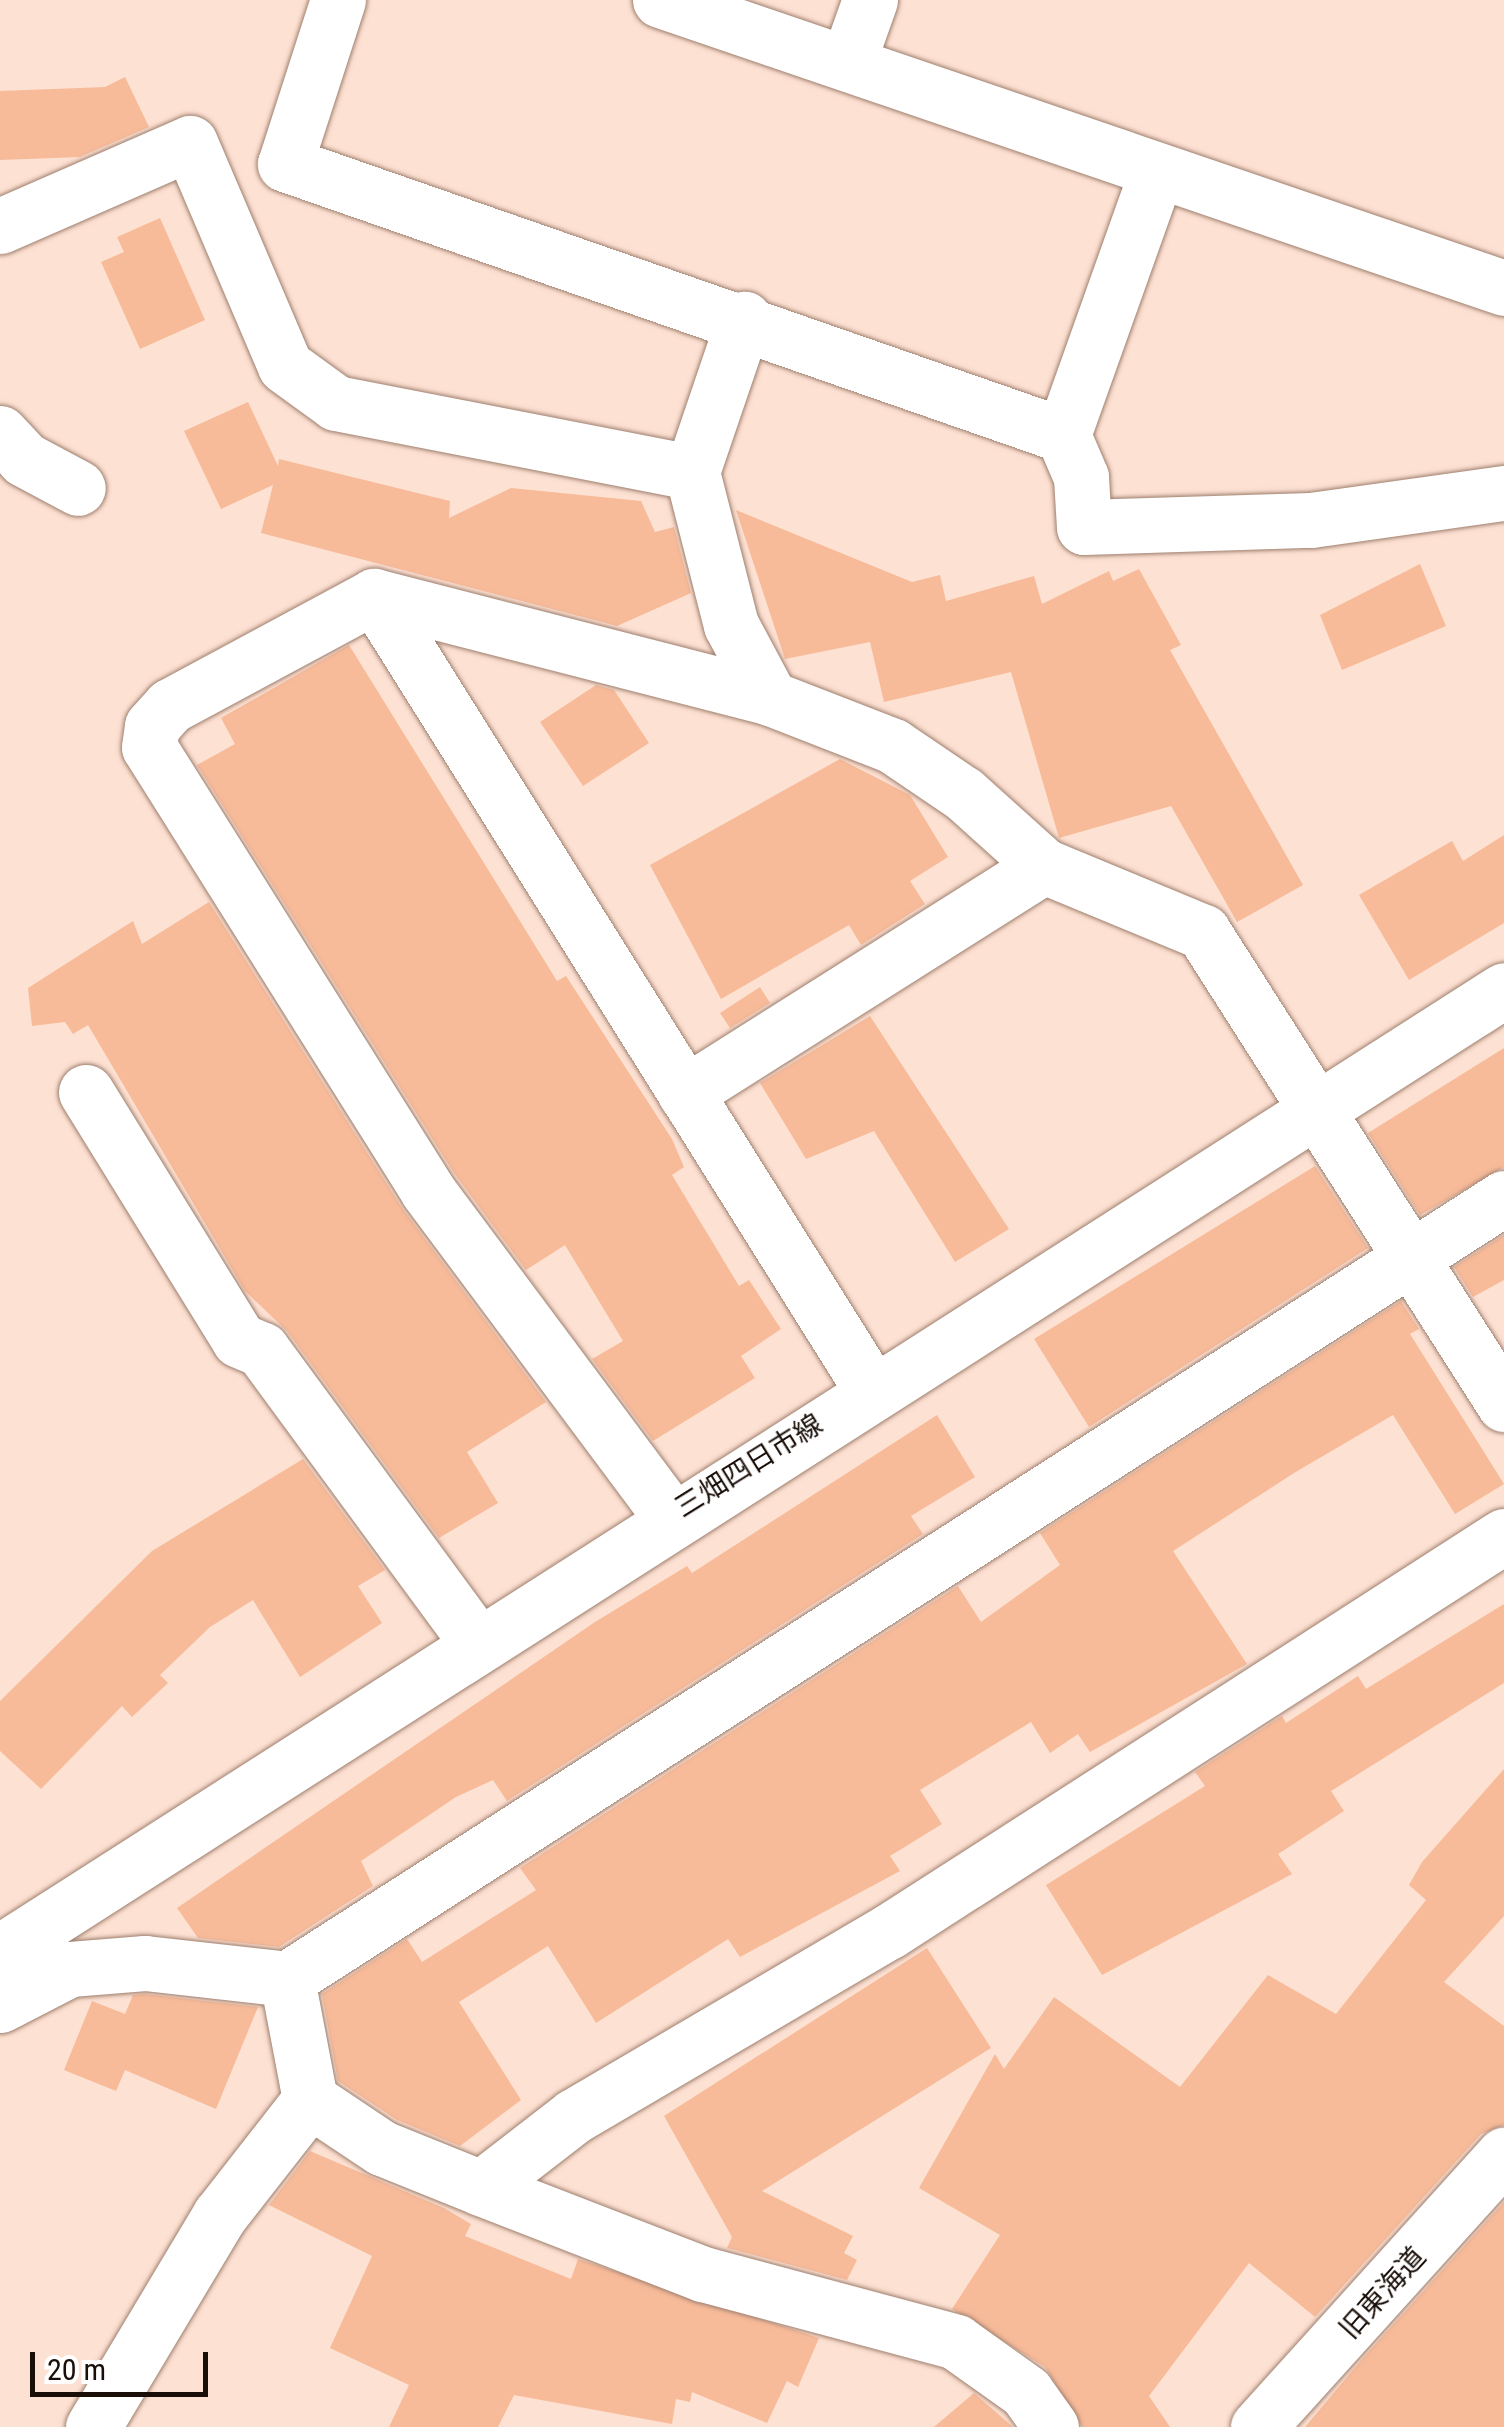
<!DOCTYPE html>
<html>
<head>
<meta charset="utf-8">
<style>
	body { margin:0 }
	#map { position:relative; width:1504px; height:2427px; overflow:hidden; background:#fde1d2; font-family:"Roboto Condensed","Noto Sans JP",sans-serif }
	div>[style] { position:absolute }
	.building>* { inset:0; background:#f7bb9a }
	.roads { filter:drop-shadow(0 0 2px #9e7f6e) drop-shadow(0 0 2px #9e7f6e) }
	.minor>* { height:55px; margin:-27.5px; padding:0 27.5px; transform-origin:27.5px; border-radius:27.5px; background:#fff }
	.major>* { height:55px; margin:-27.5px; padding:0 27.5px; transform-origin:27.5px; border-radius:27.5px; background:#fff }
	span { translate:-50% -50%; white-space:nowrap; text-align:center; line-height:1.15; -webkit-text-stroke:10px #fff; paint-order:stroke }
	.street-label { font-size:28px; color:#190e08 }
	.scale { position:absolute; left:30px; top:2352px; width:178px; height:45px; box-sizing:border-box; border:5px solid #190e08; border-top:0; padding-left:12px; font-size:30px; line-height:35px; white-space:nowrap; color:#190e08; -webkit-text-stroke:8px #fff; paint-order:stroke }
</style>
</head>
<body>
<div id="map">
	<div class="building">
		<div style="clip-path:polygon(125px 77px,149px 127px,80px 157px,0 160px,0 91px,105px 87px)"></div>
		<div style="clip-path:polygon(160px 218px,205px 320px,140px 349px,101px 262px,124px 252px,117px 237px)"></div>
		<div style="clip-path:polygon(248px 402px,278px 466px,279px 459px,450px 501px,449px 518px,511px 488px,641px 501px,655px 532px,674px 527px,691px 593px,617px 626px,261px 533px,273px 485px,221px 509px,184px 431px)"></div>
		<div style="clip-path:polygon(736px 510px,912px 582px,940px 575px,946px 601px,1034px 576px,1042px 604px,1109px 571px,1113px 581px,1139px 569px,1181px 645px,1170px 650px,1303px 885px,1237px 922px,1171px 806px,1059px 838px,1011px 672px,884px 702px,870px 642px,785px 659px)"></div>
		<div style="clip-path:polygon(1420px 564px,1446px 626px,1342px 670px,1320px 615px)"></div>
		<div style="clip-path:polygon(349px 645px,557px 981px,566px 976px,672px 1139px,684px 1167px,672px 1175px,739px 1286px,749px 1280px,781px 1329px,741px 1356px,755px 1378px,653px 1441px,592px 1359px,623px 1341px,565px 1245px,526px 1270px,454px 1173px,197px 765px,235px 744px,221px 718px)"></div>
		<div style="clip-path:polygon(596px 685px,614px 690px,649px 743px,583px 786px,540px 722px)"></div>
		<div style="clip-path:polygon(840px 759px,910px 795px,948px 857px,910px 881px,925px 904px,861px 945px,849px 925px,721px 999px,650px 865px)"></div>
		<div style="clip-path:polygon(1504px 835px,1504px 923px,1409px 980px,1359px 895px,1452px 841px,1463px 861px)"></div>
		<div style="clip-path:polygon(209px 902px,402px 1208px,546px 1402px,467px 1452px,498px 1503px,439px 1538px,287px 1331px,245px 1291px,88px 1025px,73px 1034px,65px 1022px,32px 1026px,28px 988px,133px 921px,142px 944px)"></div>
		<div style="clip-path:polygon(760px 987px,770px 1003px,730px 1028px,720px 1013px)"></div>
		<div style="clip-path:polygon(870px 1016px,1009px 1229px,955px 1262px,874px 1131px,806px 1159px,760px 1083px)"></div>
		<div style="clip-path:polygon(1504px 1048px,1504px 1167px,1420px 1215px,1368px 1133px)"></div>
		<div style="clip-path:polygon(1315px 1166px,1368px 1248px,1089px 1427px,1034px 1339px)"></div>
		<div style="clip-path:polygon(1504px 1235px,1504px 1280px,1473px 1297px,1454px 1267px)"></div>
		<div style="clip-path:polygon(1401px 1301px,1419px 1329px,1410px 1334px,1504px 1484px,1455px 1514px,1393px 1415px,1294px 1473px,1173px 1551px,1247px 1664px,1090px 1752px,1078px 1734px,1050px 1753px,1031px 1722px,920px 1790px,942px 1824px,890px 1856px,900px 1871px,740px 1957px,728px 1939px,596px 2023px,548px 1946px,459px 2002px,521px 2100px,460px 2146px,397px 2120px,338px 2081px,322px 1994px,407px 1939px,422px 1962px,536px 1890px,520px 1868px,958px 1586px,981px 1622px,1060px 1565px,1040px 1533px)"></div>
		<div style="clip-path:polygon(937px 1415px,975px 1477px,911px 1516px,923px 1534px,507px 1801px,493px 1780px,456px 1797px,361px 1861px,373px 1886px,279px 1947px,198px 1938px,177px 1908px,595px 1622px,687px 1566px,692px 1573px)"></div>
		<div style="clip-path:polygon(303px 1459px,385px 1570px,358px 1586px,382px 1623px,300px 1677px,253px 1600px,210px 1627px,160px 1675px,168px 1683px,132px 1717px,122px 1706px,41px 1789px,0 1751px,0 1701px,152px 1551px)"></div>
		<div style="clip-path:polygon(1504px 1604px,1504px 1683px,1331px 1791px,1344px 1811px,1278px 1854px,1292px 1874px,1102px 1975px,1046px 1885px,1205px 1786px,1195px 1772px,1282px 1716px,1286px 1723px,1358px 1676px,1366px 1689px)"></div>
		<div style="clip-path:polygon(1504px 1769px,1504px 1916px,1444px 1982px,1504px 2026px,1504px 2125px,1481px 2134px,1315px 2317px,1249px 2263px,1149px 2396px,1170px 2427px,1082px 2427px,1045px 2367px,952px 2309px,1000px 2235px,919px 2188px,995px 2054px,1004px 2069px,1054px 1997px,1180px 2087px,1268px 1975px,1336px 2014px,1426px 1900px,1409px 1885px,1422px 1862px)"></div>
		<div style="clip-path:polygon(927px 1948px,991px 2048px,762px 2191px,853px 2236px,844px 2253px,857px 2260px,847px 2280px,727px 2248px,732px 2237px,664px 2116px)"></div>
		<div style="clip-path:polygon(144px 1994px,258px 2007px,216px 2109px,125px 2070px,116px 2091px,64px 2070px,92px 2001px,125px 2014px,133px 1995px)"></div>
		<div style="clip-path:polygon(310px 2151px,444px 2208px,471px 2224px,465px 2236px,571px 2279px,578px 2259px,819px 2338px,798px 2387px,787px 2381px,767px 2423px,692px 2392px,690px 2402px,676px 2399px,672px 2424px,514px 2395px,498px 2427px,389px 2427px,409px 2385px,330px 2348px,372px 2256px,269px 2205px)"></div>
		<div style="clip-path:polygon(1504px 2202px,1504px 2427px,1305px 2427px,1364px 2357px)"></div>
		<div style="clip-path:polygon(974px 2393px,1013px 2427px,934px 2427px)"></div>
	</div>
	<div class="roads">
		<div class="minor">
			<div style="left:338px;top:0;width:172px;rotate:107.9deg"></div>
			<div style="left:285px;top:164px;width:824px;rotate:19.2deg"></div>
			<div style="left:660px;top:0;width:892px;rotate:18.84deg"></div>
			<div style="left:848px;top:62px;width:66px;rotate:-70.5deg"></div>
			<div style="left:1157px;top:171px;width:280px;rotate:109.6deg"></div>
			<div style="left:1063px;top:435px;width:46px;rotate:66.8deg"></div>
			<div style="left:1081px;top:477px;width:50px;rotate:86.6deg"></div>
			<div style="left:1084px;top:527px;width:227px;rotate:-1.8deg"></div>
			<div style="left:1311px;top:520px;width:195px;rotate:-8deg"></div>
			<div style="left:0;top:226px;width:207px;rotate:-23.6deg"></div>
			<div style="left:190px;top:143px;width:242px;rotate:66.9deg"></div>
			<div style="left:285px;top:366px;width:63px;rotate:36deg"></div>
			<div style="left:336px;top:403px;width:363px;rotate:11deg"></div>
			<div style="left:692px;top:472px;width:162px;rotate:-71.2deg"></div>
			<div style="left:0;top:433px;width:35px;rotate:47deg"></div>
			<div style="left:24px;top:459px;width:61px;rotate:28.2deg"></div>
			<div style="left:692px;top:472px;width:158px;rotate:75.7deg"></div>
			<div style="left:731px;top:625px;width:83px;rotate:61.9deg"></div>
			<div style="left:374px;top:596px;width:936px;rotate:57.92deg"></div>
			<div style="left:86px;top:1092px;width:291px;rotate:58.3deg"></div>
			<div style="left:239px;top:1340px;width:25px;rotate:23deg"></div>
			<div style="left:262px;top:1350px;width:361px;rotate:53.7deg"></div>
			<div style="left:685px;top:1093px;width:425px;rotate:-32.3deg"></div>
			<div style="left:670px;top:1516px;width:405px;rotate:-126.7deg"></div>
			<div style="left:428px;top:1191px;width:524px;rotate:-122.14deg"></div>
			<div style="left:149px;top:747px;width:21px;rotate:-82deg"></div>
			<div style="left:152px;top:726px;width:27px;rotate:-48deg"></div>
			<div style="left:170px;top:706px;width:232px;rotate:-28.3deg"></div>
			<div style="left:374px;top:596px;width:409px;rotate:14.4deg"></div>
			<div style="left:770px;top:698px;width:132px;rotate:21.3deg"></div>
			<div style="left:893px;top:746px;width:86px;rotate:34.1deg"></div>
			<div style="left:964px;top:794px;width:108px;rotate:42deg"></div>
			<div style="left:1044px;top:866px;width:172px;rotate:22.5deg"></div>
			<div style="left:1203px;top:932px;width:560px;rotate:57.47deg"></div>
			<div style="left:287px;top:1979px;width:1446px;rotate:-32.69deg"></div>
			<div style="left:0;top:2005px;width:79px;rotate:-27.2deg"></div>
			<div style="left:70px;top:1969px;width:75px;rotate:-4.6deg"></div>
			<div style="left:145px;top:1963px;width:143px;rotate:6.4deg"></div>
			<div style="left:287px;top:1979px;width:123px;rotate:79.2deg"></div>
			<div style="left:310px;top:2100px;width:87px;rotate:33.7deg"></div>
			<div style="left:382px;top:2148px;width:107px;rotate:22deg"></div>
			<div style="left:481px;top:2188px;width:118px;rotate:-37.7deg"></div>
			<div style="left:574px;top:2116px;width:364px;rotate:-30.4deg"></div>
			<div style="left:888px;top:1932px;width:732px;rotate:-32.74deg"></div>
			<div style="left:481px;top:2188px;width:238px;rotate:21.2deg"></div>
			<div style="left:703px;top:2274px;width:262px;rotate:15deg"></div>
			<div style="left:956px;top:2342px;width:86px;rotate:35.5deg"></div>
			<div style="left:1026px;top:2392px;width:43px;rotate:54.5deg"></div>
			<div style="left:93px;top:2427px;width:247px;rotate:-59.1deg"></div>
			<div style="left:220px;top:2215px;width:146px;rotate:-52deg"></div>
			<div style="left:1258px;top:2427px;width:367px;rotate:-47.9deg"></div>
		</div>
		<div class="major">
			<div style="left:0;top:1952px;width:1785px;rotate:-32.6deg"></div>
		</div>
	</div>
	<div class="street-label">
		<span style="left:749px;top:1466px;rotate:-32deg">三畑四日市線</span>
		<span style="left:1383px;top:2293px;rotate:-48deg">旧東海道</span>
	</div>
	<div class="scale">20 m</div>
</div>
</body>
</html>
